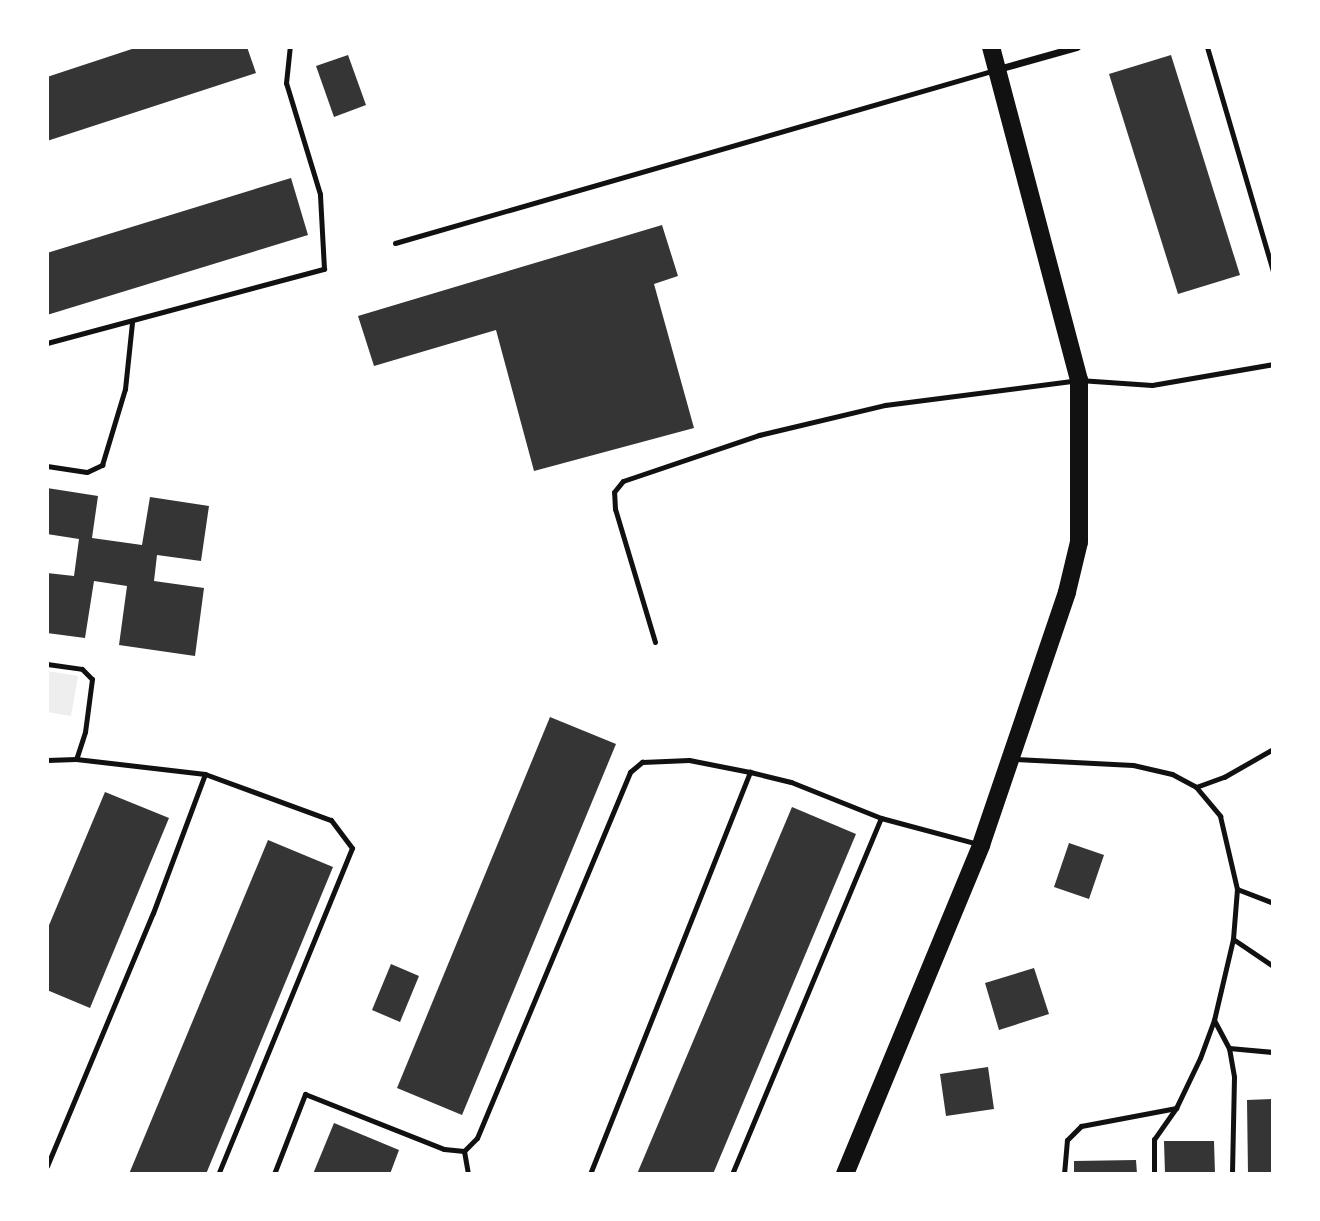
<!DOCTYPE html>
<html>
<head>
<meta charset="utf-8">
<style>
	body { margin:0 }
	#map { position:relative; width:1320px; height:1221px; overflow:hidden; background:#fff; font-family:Mulish,sans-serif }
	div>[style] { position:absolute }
	.green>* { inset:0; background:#eee }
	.building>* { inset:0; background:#353535 }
	.service>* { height:5px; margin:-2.5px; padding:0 2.5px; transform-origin:2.5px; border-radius:2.5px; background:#111 }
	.minor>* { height:7px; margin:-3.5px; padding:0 3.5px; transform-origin:3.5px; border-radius:3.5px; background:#111 }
	.primary>* { height:18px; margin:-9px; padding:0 9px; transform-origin:9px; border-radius:9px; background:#111 }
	span { translate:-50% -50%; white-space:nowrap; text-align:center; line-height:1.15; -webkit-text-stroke:5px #fff; paint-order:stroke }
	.frame { position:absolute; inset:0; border:49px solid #fff; pointer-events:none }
</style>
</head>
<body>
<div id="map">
	<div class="green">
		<div style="clip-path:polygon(47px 671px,78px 676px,71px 716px,47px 712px)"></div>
	</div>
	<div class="building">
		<div style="clip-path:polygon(138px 47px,247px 47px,256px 73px,47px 141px,47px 77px)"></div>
		<div style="clip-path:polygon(348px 55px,366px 105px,334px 117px,316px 66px)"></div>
		<div style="clip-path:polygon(1171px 55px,1240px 275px,1178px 294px,1109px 74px)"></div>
		<div style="clip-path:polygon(291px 178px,308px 235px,47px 315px,47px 253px)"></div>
		<div style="clip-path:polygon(662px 225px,678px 276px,654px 284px,694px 428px,534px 471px,496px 330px,374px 366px,358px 316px)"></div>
		<div style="clip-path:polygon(47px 488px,98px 496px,92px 538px,142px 545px,150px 497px,209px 506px,201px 561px,157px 555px,154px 581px,204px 588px,195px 656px,119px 645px,127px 586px,94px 581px,85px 638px,47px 633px,47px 573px,74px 576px,79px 539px,47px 534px)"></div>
		<div style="clip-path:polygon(550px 717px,616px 744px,462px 1115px,397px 1088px)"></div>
		<div style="clip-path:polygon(105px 792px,169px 818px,90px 1008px,47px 990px,47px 930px)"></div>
		<div style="clip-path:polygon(792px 807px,856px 834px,713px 1174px,637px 1174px)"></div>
		<div style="clip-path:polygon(268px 840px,333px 867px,206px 1174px,129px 1174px)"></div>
		<div style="clip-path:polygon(1069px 843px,1104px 855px,1089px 899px,1054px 887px)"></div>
		<div style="clip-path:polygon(391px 964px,419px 976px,400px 1022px,372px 1010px)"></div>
		<div style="clip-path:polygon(1034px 968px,1049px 1014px,999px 1030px,985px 983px)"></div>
		<div style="clip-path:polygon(988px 1067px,994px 1109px,946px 1116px,940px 1074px)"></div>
		<div style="clip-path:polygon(1273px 1099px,1273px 1174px,1248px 1174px,1247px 1100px)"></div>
		<div style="clip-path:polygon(334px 1123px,399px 1150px,390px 1174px,313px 1174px)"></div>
		<div style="clip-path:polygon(1164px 1141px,1214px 1141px,1215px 1174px,1165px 1174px)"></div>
		<div style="clip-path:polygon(1136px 1160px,1137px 1174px,1074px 1174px,1074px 1161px)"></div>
	</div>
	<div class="service">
		<div style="left:1207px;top:47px;width:234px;rotate:73.6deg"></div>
		<div style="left:395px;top:243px;width:624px;rotate:-16.08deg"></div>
		<div style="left:47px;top:343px;width:287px;rotate:-15deg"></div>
		<div style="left:324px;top:269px;width:75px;rotate:-93.1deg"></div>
		<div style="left:320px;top:194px;width:116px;rotate:-107deg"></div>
		<div style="left:286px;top:83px;width:36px;rotate:-84deg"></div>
		<div style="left:47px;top:466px;width:40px;rotate:8.5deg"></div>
		<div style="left:87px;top:472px;width:17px;rotate:-25deg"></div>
		<div style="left:102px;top:465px;width:79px;rotate:-73.2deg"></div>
		<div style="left:125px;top:389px;width:67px;rotate:-84deg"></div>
		<div style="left:655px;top:642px;width:139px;rotate:-106.7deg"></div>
		<div style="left:615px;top:509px;width:17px;rotate:-93deg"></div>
		<div style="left:614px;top:492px;width:14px;rotate:-51deg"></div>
		<div style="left:623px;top:481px;width:144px;rotate:-18.7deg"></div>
		<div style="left:759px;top:435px;width:130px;rotate:-13.4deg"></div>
		<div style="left:885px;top:405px;width:196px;rotate:-7.3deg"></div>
		<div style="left:1079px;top:380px;width:73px;rotate:3.9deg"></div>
		<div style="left:1152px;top:385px;width:123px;rotate:-9.8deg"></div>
		<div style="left:47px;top:664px;width:35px;rotate:8deg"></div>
		<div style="left:82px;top:669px;width:14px;rotate:45deg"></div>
		<div style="left:92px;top:679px;width:53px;rotate:97.5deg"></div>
		<div style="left:85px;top:732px;width:28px;rotate:108deg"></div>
		<div style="left:1014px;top:759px;width:119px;rotate:2.9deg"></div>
		<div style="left:1133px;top:765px;width:40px;rotate:13deg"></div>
		<div style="left:1172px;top:774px;width:27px;rotate:28deg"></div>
		<div style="left:1196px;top:787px;width:38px;rotate:50deg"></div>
		<div style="left:1220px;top:816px;width:75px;rotate:76.9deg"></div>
		<div style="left:1237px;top:889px;width:50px;rotate:94.6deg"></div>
		<div style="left:1233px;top:939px;width:83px;rotate:103.2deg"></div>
		<div style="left:1214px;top:1020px;width:40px;rotate:110.2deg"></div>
		<div style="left:1200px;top:1058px;width:55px;rotate:115.6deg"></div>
		<div style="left:1176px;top:1108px;width:38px;rotate:125deg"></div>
		<div style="left:1154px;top:1139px;width:35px;rotate:90deg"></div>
		<div style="left:47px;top:760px;width:29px;rotate:-2deg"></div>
		<div style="left:76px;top:759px;width:130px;rotate:6.6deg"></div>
		<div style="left:205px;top:774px;width:134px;rotate:20.1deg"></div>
		<div style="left:331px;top:820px;width:35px;rotate:53deg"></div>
		<div style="left:352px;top:848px;width:352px;rotate:112.3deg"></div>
		<div style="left:1196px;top:787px;width:30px;rotate:-20deg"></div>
		<div style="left:1224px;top:777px;width:56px;rotate:-29.7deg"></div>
		<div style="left:1237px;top:889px;width:39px;rotate:21deg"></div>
		<div style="left:1233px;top:939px;width:48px;rotate:34deg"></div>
		<div style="left:1214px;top:1020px;width:32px;rotate:62deg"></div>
		<div style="left:1229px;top:1048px;width:29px;rotate:80deg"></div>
		<div style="left:1234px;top:1077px;width:97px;rotate:91.2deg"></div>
		<div style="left:1229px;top:1048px;width:44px;rotate:5.2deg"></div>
		<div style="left:464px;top:1151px;width:23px;rotate:80deg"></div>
		<div style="left:47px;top:1166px;width:274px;rotate:-67.3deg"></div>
		<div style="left:153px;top:913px;width:148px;rotate:-69.5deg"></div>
		<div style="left:274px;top:1174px;width:86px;rotate:-68.8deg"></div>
		<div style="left:305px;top:1094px;width:149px;rotate:21.6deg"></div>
		<div style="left:444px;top:1149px;width:20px;rotate:6deg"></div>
		<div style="left:464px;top:1151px;width:18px;rotate:-45deg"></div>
		<div style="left:477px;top:1138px;width:397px;rotate:-67.3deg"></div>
		<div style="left:630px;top:772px;width:16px;rotate:-40deg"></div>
		<div style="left:642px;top:762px;width:47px;rotate:-2.4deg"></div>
		<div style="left:689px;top:760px;width:62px;rotate:11.1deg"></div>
		<div style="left:750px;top:772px;width:42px;rotate:13.7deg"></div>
		<div style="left:791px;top:782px;width:97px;rotate:21.8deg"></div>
		<div style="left:881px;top:818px;width:100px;rotate:15deg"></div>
		<div style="left:590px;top:1174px;width:433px;rotate:-68.3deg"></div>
		<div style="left:732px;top:1174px;width:386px;rotate:-67.3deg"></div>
		<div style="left:1064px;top:1174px;width:34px;rotate:-85deg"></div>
		<div style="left:1067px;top:1140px;width:20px;rotate:-45deg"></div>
		<div style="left:1081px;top:1126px;width:97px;rotate:-10.7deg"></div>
	</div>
	<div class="minor">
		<div style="left:998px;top:69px;width:82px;rotate:-15.6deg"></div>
	</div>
	<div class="primary">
		<div style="left:845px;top:1174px;width:356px;rotate:-67.5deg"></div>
		<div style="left:981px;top:845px;width:267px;rotate:-71.2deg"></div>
		<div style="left:1067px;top:592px;width:51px;rotate:-76.5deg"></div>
		<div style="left:1079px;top:542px;width:162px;rotate:-90deg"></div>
		<div style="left:1079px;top:380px;width:344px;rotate:-104.8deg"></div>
	</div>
	<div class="frame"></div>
</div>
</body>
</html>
